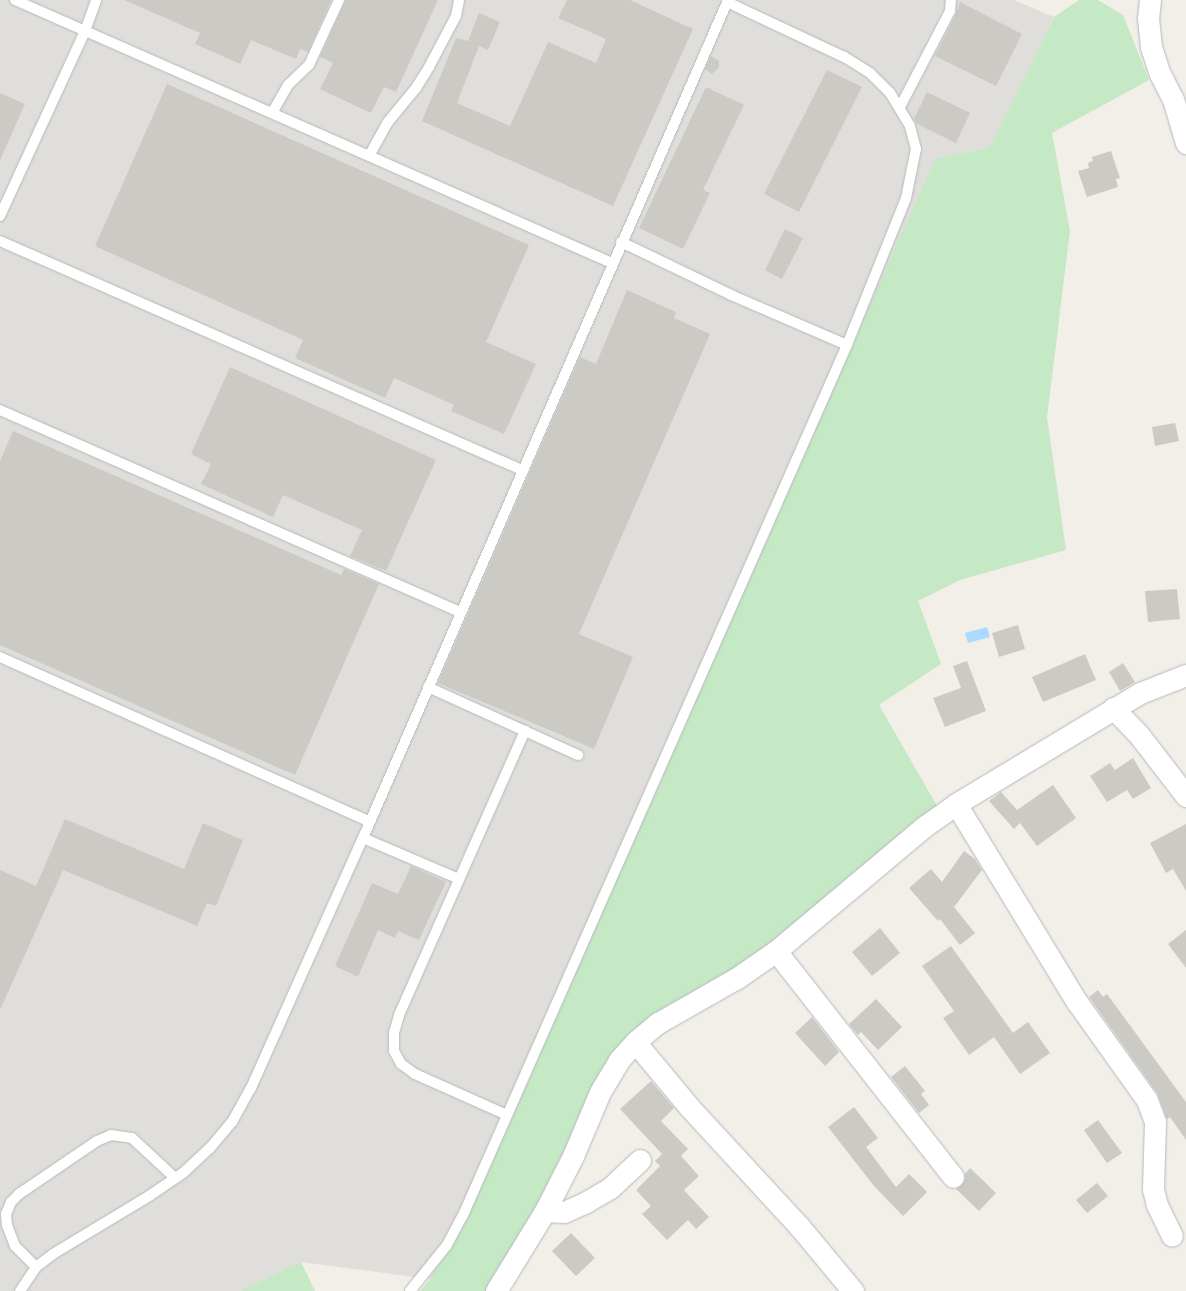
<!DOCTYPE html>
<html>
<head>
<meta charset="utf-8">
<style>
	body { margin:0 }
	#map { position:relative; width:1186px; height:1291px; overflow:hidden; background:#f1efe8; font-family:Arial,sans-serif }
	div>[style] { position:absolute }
	.industrial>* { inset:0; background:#e0deda }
	.green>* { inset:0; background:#c5e8c5 }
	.water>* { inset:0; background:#aadaff }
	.building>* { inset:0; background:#cccac5 }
	.roads { filter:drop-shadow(0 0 1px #b5b8bc) drop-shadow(0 0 1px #b5b8bc) }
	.lane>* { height:10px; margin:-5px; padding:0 5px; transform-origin:5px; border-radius:5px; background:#fff }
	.street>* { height:21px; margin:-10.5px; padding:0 10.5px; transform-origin:10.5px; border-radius:10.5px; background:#fff }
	span { translate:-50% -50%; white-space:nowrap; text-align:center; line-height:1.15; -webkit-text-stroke:4.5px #fff; paint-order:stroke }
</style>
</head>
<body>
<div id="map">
	<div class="industrial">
		<div style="clip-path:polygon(0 0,1014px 0,1054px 17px,459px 1231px,430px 1279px,301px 1262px,240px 1291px,0 1291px)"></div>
	</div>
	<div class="green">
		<div style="clip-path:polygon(1079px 0,1098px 0,1123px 15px,1149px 80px,1052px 133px,1070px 231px,1047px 417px,1066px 550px,960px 580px,918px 601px,941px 664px,879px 705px,940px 811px,768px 947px,643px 1029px,543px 1206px,489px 1291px,420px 1291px,430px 1279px,459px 1231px,935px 159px,989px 148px,1054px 17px)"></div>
		<div style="clip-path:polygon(301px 1262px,315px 1291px,240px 1291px)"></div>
	</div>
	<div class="water">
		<div style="clip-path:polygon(987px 627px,990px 637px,968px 643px,965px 633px)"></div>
	</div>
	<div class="building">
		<div style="clip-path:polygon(124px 0,331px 0,308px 52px,300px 49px,296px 59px,251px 40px,240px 64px,195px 44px,200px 33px)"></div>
		<div style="clip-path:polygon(346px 0,438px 0,396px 92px,384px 87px,371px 113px,320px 89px,333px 63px,320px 57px)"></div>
		<div style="clip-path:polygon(567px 0,630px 0,693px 29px,613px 206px,422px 121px,456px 38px,468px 41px,479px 13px,500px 22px,488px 50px,479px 46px,457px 103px,510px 126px,548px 42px,596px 63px,606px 39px,558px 18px)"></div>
		<div style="clip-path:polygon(960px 2px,1022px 34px,996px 86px,935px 56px,956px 14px)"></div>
		<div style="clip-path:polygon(711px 56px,719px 61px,719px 67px,712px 74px,705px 69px)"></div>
		<div style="clip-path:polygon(827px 70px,862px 87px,799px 212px,764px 194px)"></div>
		<div style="clip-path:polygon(167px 84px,529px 245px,486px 342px,536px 364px,504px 434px,451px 411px,454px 405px,394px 378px,385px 398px,295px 358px,303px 340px,95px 246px)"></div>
		<div style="clip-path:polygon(706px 87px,744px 105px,703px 190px,710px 193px,683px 249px,639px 228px)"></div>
		<div style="clip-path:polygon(927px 92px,970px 113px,956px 143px,917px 124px,914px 119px)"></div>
		<div style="clip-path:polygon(0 93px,25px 104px,0 160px)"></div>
		<div style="clip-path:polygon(1111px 151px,1120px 178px,1116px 179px,1118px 187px,1087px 197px,1078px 171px,1089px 168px,1088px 163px,1093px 161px,1092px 157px)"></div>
		<div style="clip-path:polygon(785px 229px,803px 238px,782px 279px,765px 270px)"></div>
		<div style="clip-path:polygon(627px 290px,676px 312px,674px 318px,710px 334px,579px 634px,633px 657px,594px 749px,438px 683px,580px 357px,596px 364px)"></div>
		<div style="clip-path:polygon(230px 367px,436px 460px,386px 571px,350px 556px,362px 530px,283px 495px,273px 517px,201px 484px,211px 464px,191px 454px)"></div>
		<div style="clip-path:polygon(1175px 423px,1179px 441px,1155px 446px,1152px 427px)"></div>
		<div style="clip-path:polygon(13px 431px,341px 575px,344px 569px,379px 584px,295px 775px,0 645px,0 461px)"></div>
		<div style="clip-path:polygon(1177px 589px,1180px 619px,1148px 622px,1145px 591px)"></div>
		<div style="clip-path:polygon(1018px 625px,1025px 649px,999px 657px,992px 633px)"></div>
		<div style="clip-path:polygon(1085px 654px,1096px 680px,1043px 702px,1032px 677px)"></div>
		<div style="clip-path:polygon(967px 661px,986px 711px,945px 727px,933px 698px,961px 688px,953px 666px)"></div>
		<div style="clip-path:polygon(1123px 663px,1135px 682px,1120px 691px,1109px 672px)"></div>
		<div style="clip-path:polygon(1133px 758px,1151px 788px,1133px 799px,1127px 790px,1107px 802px,1090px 776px,1110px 763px,1115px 770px)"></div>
		<div style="clip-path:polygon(1053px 785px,1076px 818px,1037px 846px,1020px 823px,1014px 829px,989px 801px,1001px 792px,1017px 810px)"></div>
		<div style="clip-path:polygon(65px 819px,184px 869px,203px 823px,243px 840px,216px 906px,207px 903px,197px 926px,63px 870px,0 1010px,0 870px,36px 886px)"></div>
		<div style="clip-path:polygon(1186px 824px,1186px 891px,1173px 869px,1166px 873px,1150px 843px)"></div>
		<div style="clip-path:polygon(964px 851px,975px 859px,982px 870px,954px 907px,975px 933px,960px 945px,940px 919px,938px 921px,909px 888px,931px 869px,942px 882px)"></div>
		<div style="clip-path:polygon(411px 866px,446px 882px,419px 940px,398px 931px,395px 938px,378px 930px,358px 977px,335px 966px,372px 883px,398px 894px)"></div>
		<div style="clip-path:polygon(880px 928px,900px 953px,872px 976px,852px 952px)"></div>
		<div style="clip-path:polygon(1186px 930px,1186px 968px,1168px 944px)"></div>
		<div style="clip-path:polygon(951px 946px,1013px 1033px,1028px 1022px,1050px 1053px,1020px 1074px,994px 1037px,969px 1055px,943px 1018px,954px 1011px,922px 966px)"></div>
		<div style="clip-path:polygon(1098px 990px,1103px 997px,1107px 994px,1186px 1102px,1186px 1140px,1170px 1117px,1167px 1119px,1157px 1093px,1089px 997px)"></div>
		<div style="clip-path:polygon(876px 999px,902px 1027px,878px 1050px,861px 1032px,858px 1035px,849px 1024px)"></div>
		<div style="clip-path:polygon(812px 1017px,839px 1052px,825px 1066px,795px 1033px)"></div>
		<div style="clip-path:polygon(905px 1066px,925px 1091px,921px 1094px,929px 1105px,919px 1113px,891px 1077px)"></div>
		<div style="clip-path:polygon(651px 1081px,674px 1108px,661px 1121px,688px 1149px,681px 1156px,699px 1176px,684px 1190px,709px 1217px,696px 1229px,688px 1220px,667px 1240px,642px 1214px,651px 1206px,636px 1190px,660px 1166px,655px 1161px,662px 1154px,620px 1109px)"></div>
		<div style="clip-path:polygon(854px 1107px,878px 1138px,866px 1147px,896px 1187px,909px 1174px,927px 1192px,903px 1216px,874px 1186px,828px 1127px)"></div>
		<div style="clip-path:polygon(1098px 1120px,1122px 1153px,1107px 1163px,1084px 1130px)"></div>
		<div style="clip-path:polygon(970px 1168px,996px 1193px,979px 1211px,956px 1189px,964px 1182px,965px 1174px)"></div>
		<div style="clip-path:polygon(1097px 1183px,1108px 1196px,1087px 1213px,1076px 1200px)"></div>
		<div style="clip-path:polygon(571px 1233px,595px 1258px,576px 1276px,552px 1251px)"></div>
	</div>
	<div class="roads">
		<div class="lane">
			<div style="left:15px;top:0;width:652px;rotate:23.78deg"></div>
			<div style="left:900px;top:107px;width:108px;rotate:-62.5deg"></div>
			<div style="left:950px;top:11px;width:11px;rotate:-85deg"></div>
			<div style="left:272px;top:113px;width:32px;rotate:-60deg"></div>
			<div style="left:288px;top:85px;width:29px;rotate:-44deg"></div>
			<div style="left:309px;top:65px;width:72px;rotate:-65.2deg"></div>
			<div style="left:369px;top:156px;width:39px;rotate:-61deg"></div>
			<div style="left:388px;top:122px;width:44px;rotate:-50.5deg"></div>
			<div style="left:416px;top:88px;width:25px;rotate:-58deg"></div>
			<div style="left:429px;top:67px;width:58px;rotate:-62.1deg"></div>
			<div style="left:456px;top:16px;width:16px;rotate:-79deg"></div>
			<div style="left:0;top:216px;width:204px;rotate:-65.3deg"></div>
			<div style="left:85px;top:31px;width:33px;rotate:-70deg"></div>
			<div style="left:0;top:241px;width:570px;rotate:23.69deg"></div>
			<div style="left:621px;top:242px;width:122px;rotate:25.7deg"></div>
			<div style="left:731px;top:295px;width:126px;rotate:23.3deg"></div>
			<div style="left:847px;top:345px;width:158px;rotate:-68.1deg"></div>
			<div style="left:906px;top:198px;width:50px;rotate:-78.5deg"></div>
			<div style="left:916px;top:149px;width:24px;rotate:-105deg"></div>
			<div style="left:910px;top:126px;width:39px;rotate:-121deg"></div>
			<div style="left:890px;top:93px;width:28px;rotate:-135deg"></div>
			<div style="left:870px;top:73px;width:31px;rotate:-148deg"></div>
			<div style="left:844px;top:57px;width:129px;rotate:-154.8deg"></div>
			<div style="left:0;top:410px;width:502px;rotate:23.71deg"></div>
			<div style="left:0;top:657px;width:404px;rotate:24deg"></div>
			<div style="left:428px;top:687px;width:165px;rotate:24.4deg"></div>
			<div style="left:363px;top:838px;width:104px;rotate:23.1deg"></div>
			<div style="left:507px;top:1115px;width:101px;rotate:-156deg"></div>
			<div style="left:415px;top:1074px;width:17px;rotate:-144deg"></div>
			<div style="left:401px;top:1064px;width:15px;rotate:-118deg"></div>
			<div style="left:394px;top:1051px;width:18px;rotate:-90deg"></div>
			<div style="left:394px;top:1033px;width:19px;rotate:-74deg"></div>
			<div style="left:399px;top:1015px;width:311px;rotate:-66.1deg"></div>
			<div style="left:36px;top:1267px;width:30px;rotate:-135deg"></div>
			<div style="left:15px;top:1246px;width:22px;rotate:-111deg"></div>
			<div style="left:7px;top:1225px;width:11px;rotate:-95deg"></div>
			<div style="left:6px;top:1214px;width:13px;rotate:-67deg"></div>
			<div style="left:11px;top:1202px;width:11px;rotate:-45deg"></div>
			<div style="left:19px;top:1194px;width:94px;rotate:-34.2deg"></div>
			<div style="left:97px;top:1141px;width:15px;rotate:-23deg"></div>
			<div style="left:111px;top:1135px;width:21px;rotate:8deg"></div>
			<div style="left:132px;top:1138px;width:59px;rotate:42.9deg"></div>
			<div style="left:20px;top:1291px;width:29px;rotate:-56deg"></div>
			<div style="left:36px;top:1267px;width:21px;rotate:-37deg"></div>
			<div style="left:53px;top:1254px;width:112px;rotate:-31.1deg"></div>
			<div style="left:149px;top:1196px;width:41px;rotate:-34.1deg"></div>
			<div style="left:183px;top:1173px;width:37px;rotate:-43deg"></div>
			<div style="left:210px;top:1148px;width:34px;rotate:-50deg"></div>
			<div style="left:232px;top:1122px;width:39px;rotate:-61deg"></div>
			<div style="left:251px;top:1088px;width:274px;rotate:-65.9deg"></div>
			<div style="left:363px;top:838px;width:914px;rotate:-66.46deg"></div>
			<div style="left:410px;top:1291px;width:59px;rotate:-51.2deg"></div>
			<div style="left:447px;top:1245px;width:36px;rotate:-62deg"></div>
			<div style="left:464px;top:1213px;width:949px;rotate:-66.19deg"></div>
		</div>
		<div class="street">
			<div style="left:1150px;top:0;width:18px;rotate:96deg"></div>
			<div style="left:1148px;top:18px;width:29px;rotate:84deg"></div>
			<div style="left:1151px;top:47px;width:28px;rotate:72deg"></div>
			<div style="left:1160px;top:74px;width:28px;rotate:63deg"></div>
			<div style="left:1173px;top:99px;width:46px;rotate:73.5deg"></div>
			<div style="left:1113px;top:708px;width:37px;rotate:46deg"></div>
			<div style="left:1139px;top:735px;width:77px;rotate:52.4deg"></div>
			<div style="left:956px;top:804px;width:232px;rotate:58.6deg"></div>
			<div style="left:1077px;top:1002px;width:120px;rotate:54.5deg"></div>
			<div style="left:1147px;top:1100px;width:23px;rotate:70deg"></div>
			<div style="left:1155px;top:1122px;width:67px;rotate:91.7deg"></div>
			<div style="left:1153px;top:1189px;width:16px;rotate:76deg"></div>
			<div style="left:1157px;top:1205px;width:34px;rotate:64deg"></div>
			<div style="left:776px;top:951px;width:287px;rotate:51.9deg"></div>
			<div style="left:635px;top:1042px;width:86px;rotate:50.2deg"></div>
			<div style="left:690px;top:1108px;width:161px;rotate:47.3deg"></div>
			<div style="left:799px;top:1226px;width:85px;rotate:50.3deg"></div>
			<div style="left:545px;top:1211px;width:19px;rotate:3deg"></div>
			<div style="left:564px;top:1212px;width:24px;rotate:-24deg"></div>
			<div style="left:586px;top:1202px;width:28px;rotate:-30deg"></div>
			<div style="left:610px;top:1188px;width:41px;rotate:-43deg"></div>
			<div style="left:496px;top:1291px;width:94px;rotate:-58.5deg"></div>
			<div style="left:545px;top:1211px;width:62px;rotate:-63deg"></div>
			<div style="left:573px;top:1156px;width:69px;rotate:-67.1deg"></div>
			<div style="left:600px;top:1092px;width:37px;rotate:-59deg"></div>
			<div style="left:619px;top:1060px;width:24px;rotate:-48deg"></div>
			<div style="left:635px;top:1042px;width:30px;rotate:-40deg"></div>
			<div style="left:658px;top:1023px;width:91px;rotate:-29.7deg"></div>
			<div style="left:737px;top:978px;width:47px;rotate:-34.7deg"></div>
			<div style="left:776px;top:951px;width:194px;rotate:-40deg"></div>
			<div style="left:925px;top:826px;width:38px;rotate:-35deg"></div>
			<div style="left:956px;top:804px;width:215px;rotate:-31.1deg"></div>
			<div style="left:1140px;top:693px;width:49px;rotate:-21.4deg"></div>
		</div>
	</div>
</div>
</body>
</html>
